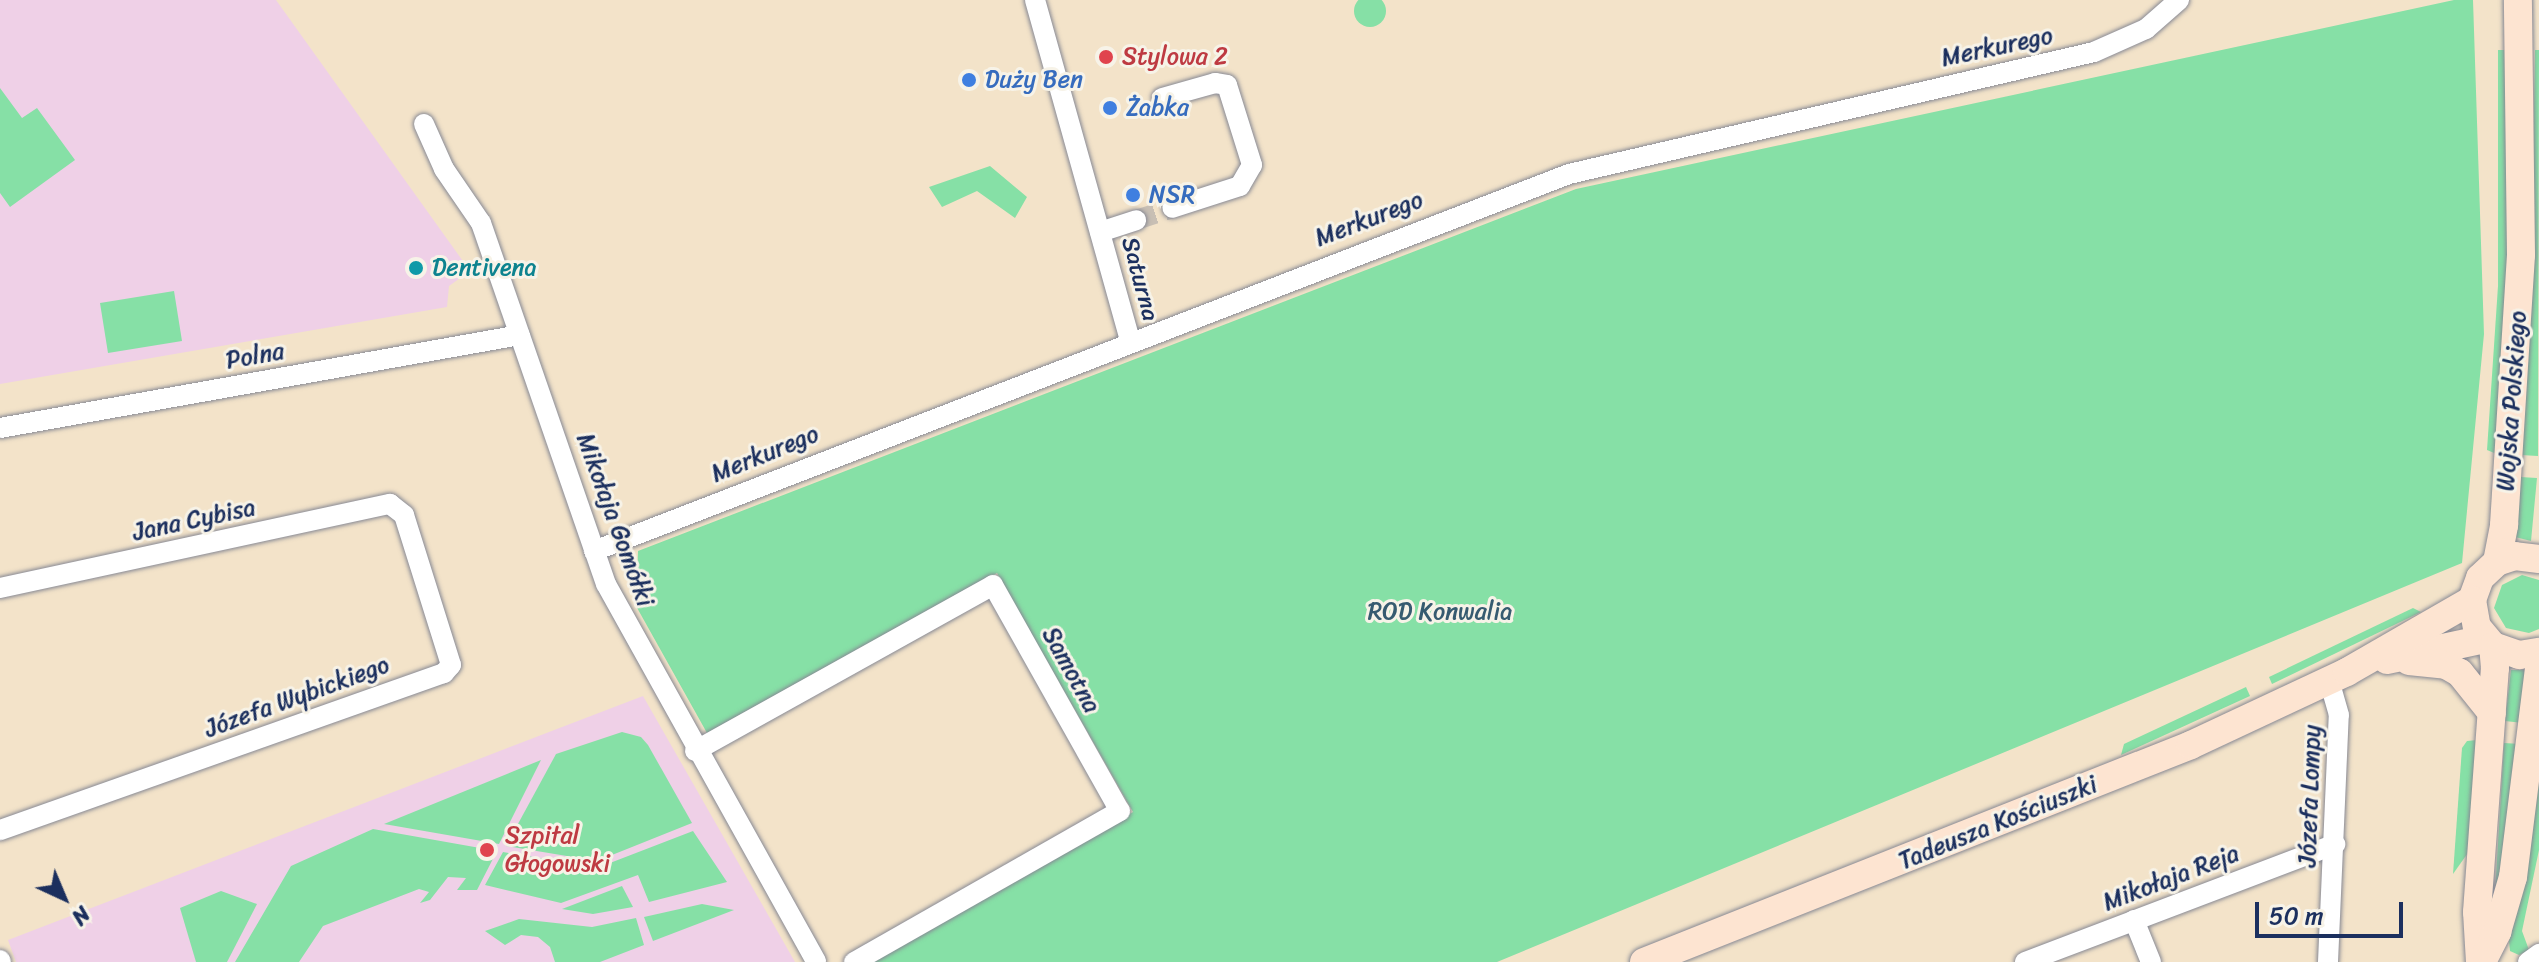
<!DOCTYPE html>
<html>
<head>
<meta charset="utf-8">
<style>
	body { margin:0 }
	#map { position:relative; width:2539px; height:962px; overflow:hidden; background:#f3e3c9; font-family:Sriracha,sans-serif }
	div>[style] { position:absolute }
	.built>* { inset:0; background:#efd0e7 }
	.green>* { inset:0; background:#86e0a6 }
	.round { border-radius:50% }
	.street-tunnel>* { height:20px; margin-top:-10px; transform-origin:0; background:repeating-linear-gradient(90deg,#c8bfb4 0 20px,transparent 0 30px) }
	.roads { filter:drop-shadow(0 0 2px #878994) drop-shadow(0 0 2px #878994) }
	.street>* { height:20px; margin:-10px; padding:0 10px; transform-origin:10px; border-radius:10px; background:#fff }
	.secondary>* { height:28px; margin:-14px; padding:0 14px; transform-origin:14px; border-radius:14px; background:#fde4d1 }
	.dots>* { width:22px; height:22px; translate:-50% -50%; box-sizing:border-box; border:4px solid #f7f3e8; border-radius:50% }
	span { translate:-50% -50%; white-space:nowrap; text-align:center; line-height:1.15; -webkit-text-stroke:6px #f7f3e8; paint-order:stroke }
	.street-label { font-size:24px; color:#1b2f5e }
	.health-label { font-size:24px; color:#be3a42 }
	.left { translate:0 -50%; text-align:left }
	.shop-label { font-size:24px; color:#366cbe }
	.culture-label { font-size:24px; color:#0d838f }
	.park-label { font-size:24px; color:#365b70 }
	.north { position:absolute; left:24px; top:858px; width:80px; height:80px; -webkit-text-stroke:6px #f7f3e8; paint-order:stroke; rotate:136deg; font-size:22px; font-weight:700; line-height:32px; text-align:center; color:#1b2f5e }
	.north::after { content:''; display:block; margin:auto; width:28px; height:36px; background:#1b2f5e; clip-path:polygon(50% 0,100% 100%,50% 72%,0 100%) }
	.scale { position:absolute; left:2255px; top:902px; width:148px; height:36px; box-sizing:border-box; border:4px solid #1b2f5e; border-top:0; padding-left:10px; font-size:24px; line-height:28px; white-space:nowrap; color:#1b2f5e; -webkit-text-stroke:6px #f7f3e8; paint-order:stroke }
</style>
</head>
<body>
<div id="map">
	<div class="built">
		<div style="clip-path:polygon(0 0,276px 0,470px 271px,449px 286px,447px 307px,0 384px)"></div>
		<div style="clip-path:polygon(643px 696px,795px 962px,16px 962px,8px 940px)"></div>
	</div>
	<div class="green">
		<div class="round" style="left:1354px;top:-5px;width:32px;height:32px"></div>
		<div style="clip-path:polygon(2454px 0,2473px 0,2484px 334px,2462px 563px,1497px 962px,864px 962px,1133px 812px,997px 573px,707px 733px,636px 606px,638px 551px,1576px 189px)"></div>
		<div style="clip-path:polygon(2498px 50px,2508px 50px,2511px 199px,2499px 455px,2487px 450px,2498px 286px)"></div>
		<div style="clip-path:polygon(2535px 50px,2539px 50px,2538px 456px,2521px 455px,2531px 284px)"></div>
		<div style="clip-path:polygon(0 88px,22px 118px,37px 108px,75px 160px,10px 207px,0 193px)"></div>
		<div style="clip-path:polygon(990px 166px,1027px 197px,1015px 218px,977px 191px,942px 207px,929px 187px)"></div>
		<div style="clip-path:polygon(174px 291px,182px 341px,108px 353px,100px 303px)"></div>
		<div style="clip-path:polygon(2520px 477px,2537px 478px,2531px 541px,2515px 537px)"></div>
		<div style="clip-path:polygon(2522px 575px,2539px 580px,2539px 629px,2529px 633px,2506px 628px,2494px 608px,2502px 585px)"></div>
		<div style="clip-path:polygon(2413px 608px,2421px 612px,2272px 684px,2269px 677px)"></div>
		<div style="clip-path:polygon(2511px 670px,2525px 670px,2523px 723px,2505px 721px)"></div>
		<div style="clip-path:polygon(2246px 687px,2250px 696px,2121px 755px,2124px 744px)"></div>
		<div style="clip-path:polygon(622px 732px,641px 737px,648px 745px,692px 823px,597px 861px,506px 846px,556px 754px)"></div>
		<div style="clip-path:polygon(2477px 740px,2470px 850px,2453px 874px,2462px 748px,2467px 741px)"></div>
		<div style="clip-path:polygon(2504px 743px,2520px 744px,2512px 819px,2495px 894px)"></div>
		<div style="clip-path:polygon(541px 760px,499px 844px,384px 824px)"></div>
		<div style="clip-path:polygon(2539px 780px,2539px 850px,2522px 931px,2529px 950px,2519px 955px,2510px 951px,2509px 941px,2528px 863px)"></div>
		<div style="clip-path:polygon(373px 829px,497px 851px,477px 890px,457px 890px,466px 878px,448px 877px,430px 900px,420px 903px,429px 892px,419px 889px,323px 926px,299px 962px,235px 962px,291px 866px)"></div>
		<div style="clip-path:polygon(693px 831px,727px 882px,649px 902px,638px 875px,561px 903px,485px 885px,503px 852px,597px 868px)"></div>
		<div style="clip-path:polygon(622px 886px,633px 907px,593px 914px,562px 909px)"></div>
		<div style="clip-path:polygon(221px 891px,257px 904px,227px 962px,196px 962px,180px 908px)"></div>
		<div style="clip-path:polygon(702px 904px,734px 910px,653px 941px,644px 917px)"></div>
		<div style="clip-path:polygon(636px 918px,644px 945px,600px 962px,555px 962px,550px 947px,538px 937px,521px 935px,505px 945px,485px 931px,519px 919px,592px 927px)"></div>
	</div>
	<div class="street-tunnel">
		<div style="left:1136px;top:220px;width:38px;rotate:-18deg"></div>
	</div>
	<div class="roads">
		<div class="street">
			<div style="left:1035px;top:0;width:353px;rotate:74.4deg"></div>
			<div style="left:1162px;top:98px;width:55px;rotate:-15.8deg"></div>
			<div style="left:1215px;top:83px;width:12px;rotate:9deg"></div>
			<div style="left:1227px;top:85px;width:84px;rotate:72.6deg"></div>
			<div style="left:1252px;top:165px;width:24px;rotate:120deg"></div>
			<div style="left:1240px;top:186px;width:71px;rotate:162.1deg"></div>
			<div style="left:424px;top:124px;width:49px;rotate:66deg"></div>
			<div style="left:444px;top:169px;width:65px;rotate:55.6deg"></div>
			<div style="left:481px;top:223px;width:382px;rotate:70.9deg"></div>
			<div style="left:606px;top:584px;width:432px;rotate:60.9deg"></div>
			<div style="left:1100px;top:232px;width:38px;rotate:-18deg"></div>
			<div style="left:0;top:428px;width:528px;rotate:-10.14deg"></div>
			<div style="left:594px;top:551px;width:1045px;rotate:-21.14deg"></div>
			<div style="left:1569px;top:174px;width:539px;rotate:-13.08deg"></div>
			<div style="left:2094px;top:52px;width:57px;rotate:-23.9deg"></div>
			<div style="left:2146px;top:29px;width:44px;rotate:-41.3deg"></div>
			<div style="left:0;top:588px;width:399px;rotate:-12.2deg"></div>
			<div style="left:390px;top:504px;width:18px;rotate:38deg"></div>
			<div style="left:404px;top:515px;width:157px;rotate:72.6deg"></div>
			<div style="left:451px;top:665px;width:11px;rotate:131deg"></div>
			<div style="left:444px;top:673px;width:471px;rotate:160.5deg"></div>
			<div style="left:695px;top:751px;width:341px;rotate:-29.1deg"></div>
			<div style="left:993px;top:585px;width:259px;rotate:60.7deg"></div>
			<div style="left:1120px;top:811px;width:306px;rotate:150.4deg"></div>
			<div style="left:2134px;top:920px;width:45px;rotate:68deg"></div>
			<div style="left:0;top:960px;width:2px;rotate:63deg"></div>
			<div style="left:2025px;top:962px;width:332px;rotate:-20.8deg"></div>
			<div style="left:2328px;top:962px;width:247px;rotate:-87.5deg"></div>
			<div style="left:2339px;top:715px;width:35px;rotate:-106deg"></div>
			<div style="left:2528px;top:962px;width:14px;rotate:-36deg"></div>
		</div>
		<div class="secondary">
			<div style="left:2539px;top:559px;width:24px;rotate:-173deg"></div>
			<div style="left:2515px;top:556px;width:19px;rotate:162deg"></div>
			<div style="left:2497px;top:562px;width:23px;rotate:137deg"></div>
			<div style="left:2480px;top:578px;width:23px;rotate:110deg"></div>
			<div style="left:2472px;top:600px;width:27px;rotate:80deg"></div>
			<div style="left:2477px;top:627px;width:25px;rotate:50deg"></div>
			<div style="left:2493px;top:646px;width:28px;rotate:19deg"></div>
			<div style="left:2519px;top:655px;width:20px;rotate:-9deg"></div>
			<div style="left:2497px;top:562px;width:38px;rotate:-79deg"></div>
			<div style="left:2504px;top:525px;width:271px;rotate:-86.4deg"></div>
			<div style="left:2521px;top:255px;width:255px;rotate:-90.7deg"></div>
			<div style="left:2387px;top:660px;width:100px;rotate:-12.1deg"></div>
			<div style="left:2409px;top:661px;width:37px;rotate:6deg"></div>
			<div style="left:2446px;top:665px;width:16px;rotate:30deg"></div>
			<div style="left:2460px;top:673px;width:51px;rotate:51.3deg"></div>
			<div style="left:1644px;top:962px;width:588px;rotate:-21.64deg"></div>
			<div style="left:2191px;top:745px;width:172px;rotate:-25.1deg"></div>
			<div style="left:2347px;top:672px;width:144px;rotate:-29.9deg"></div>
			<div style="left:2480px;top:962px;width:50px;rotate:-93.4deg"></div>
			<div style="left:2477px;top:912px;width:245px;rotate:-85.8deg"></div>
			<div style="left:2495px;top:668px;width:22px;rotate:-95deg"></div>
			<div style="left:2482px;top:962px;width:34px;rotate:-63deg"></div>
			<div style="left:2497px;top:932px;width:57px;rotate:-73.8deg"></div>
			<div style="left:2513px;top:877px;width:211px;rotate:-82.9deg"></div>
		</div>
	</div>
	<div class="dots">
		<div style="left:1106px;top:57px;background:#e0444e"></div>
		<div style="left:969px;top:80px;background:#3f7fe0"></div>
		<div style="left:1110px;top:108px;background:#3f7fe0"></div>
		<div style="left:1133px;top:195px;background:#3f7fe0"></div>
		<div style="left:416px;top:268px;background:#0f9aa8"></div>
		<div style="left:487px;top:850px;background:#e0444e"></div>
	</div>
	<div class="street-label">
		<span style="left:1997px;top:47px;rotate:-12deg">Merkurego</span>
		<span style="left:1369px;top:219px;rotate:-21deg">Merkurego</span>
		<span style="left:1140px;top:279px;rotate:75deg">Saturna</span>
		<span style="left:255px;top:356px;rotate:-10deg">Polna</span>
		<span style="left:2512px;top:401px;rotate:-86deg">Wojska Polskiego</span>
		<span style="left:765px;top:454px;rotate:-22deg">Merkurego</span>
		<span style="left:194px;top:520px;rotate:-12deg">Jana Cybisa</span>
		<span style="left:615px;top:520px;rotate:70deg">Mikołaja Gomółki</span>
		<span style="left:1071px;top:670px;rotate:61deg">Samotna</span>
		<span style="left:297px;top:697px;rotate:-20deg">Józefa Wybickiego</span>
		<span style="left:2310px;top:796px;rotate:-88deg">Józefa Lompy</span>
		<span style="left:1998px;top:823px;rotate:-22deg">Tadeusza Kościuszki</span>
		<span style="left:2171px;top:878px;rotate:-21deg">Mikołaja Reja</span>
	</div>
	<div class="health-label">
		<span class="left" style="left:1122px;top:57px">Stylowa 2</span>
		<span class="left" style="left:505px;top:850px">Szpital<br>Głogowski</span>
	</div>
	<div class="shop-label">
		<span class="left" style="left:985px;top:80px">Duży Ben</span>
		<span class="left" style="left:1126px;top:108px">Żabka</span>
		<span class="left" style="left:1149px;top:195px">NSR</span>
	</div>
	<div class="culture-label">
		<span class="left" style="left:432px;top:268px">Dentivena</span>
	</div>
	<div class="park-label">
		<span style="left:1440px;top:612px">ROD Konwalia</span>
	</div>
	<div class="north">N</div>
	<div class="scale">50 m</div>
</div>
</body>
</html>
